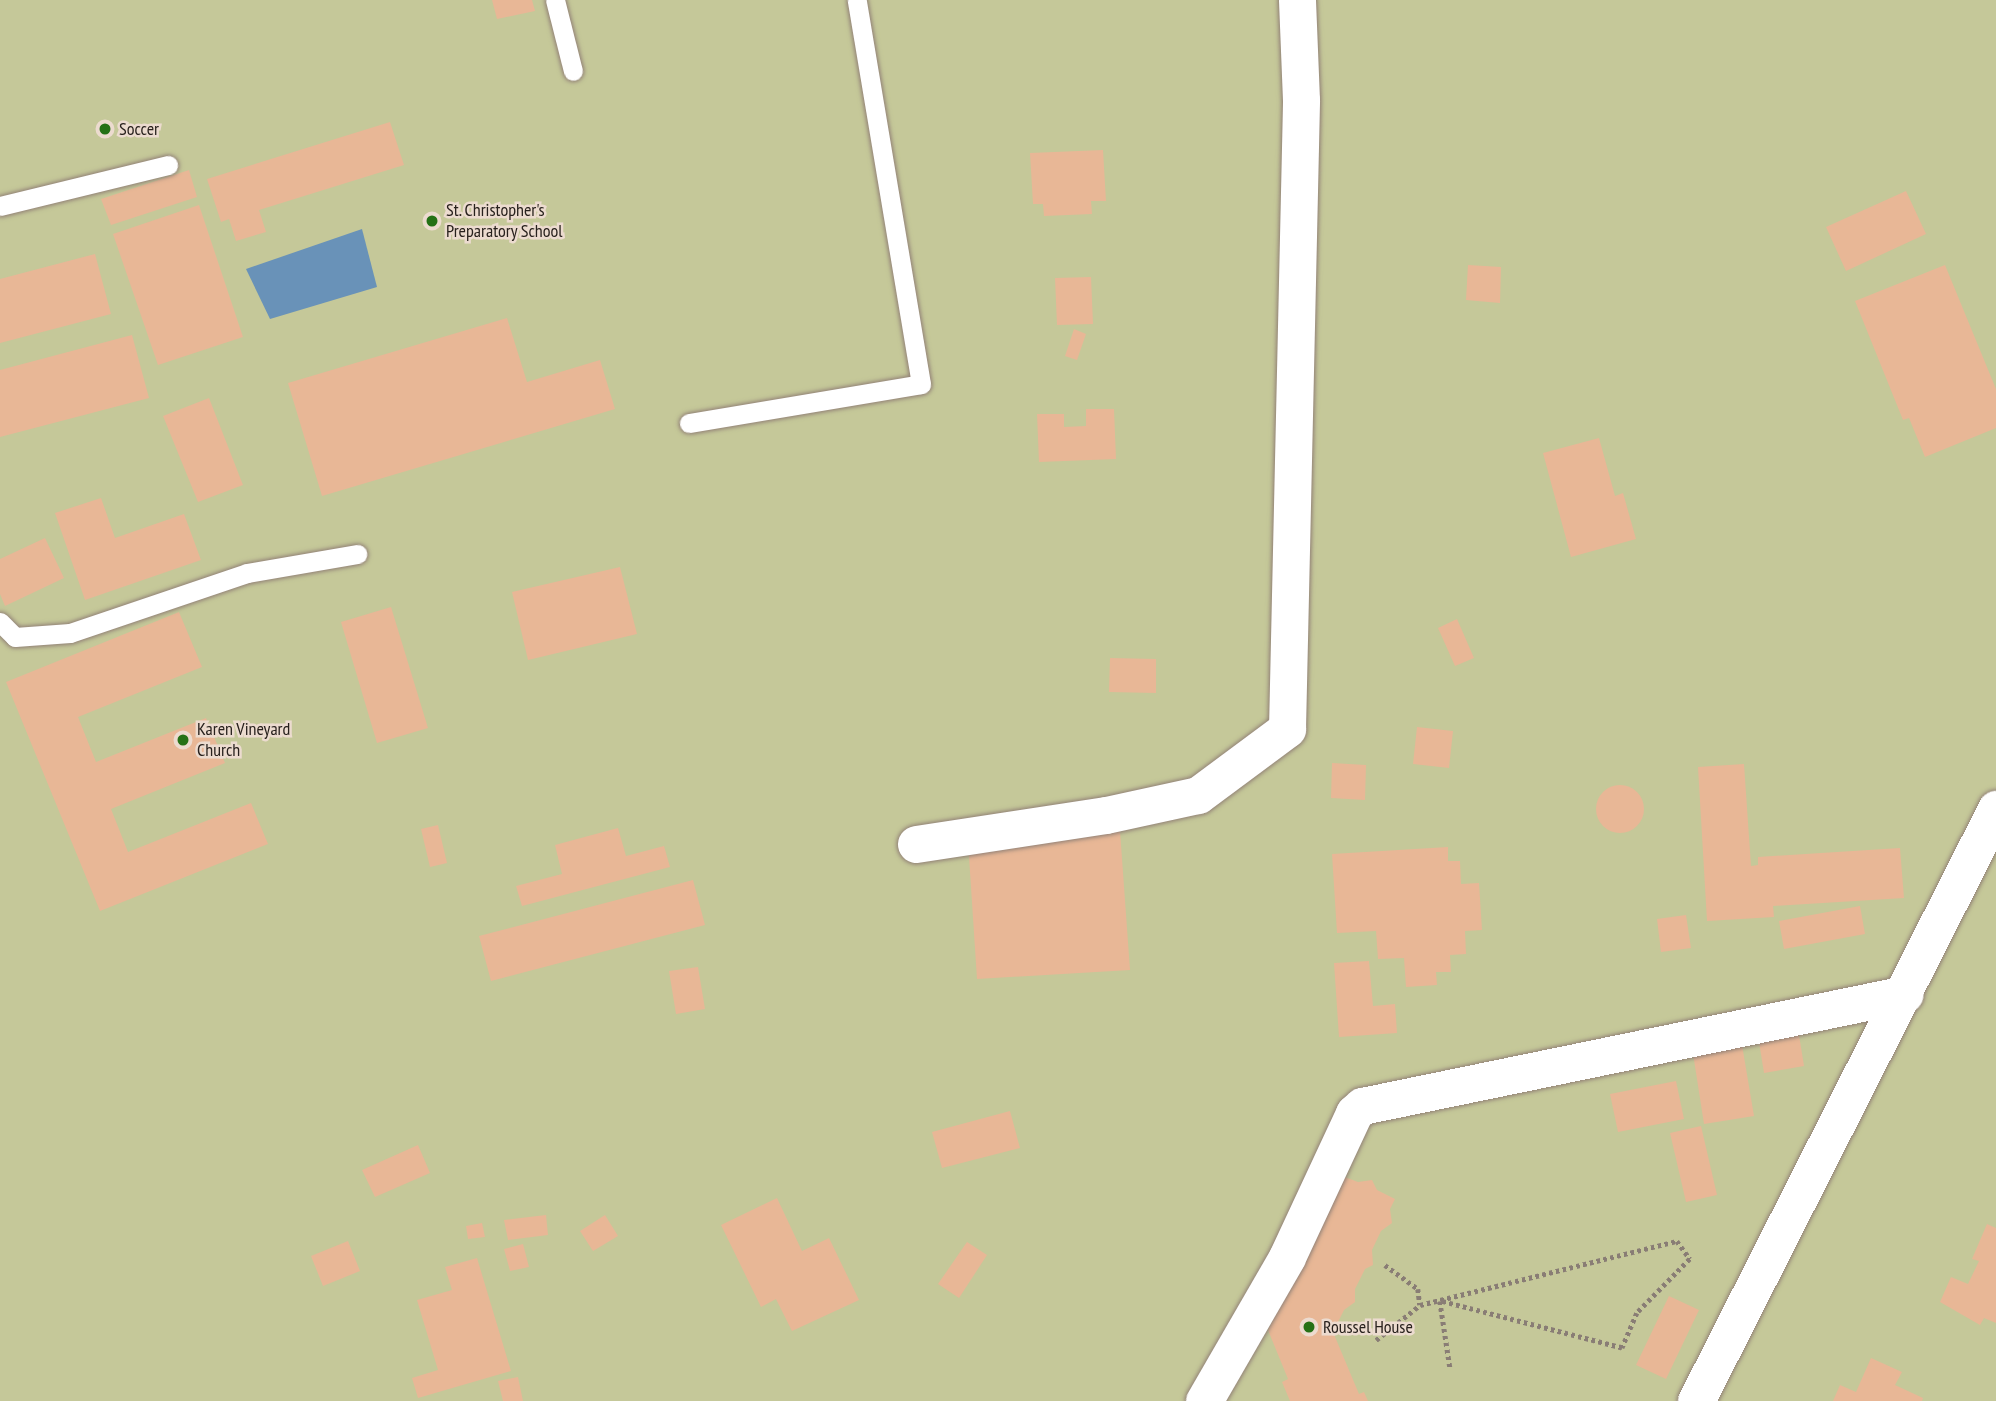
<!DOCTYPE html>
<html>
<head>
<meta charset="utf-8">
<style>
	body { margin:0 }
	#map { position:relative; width:1996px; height:1401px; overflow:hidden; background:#ecdbcf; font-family:"PT Sans Narrow",sans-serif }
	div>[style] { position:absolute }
	.green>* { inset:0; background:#c5c899 }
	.water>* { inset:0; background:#6992b8 }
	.building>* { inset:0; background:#e8b796 }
	.round { border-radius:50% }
	.path>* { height:4.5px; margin-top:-2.25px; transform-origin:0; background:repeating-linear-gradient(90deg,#897d75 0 3.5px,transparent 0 7px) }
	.roads { filter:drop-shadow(0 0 2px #928277) drop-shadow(0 0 2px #928277) }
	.lane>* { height:19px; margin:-9.5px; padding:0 9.5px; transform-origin:9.5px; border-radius:9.5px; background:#fff }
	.street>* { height:37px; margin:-18.5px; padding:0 18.5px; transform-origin:18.5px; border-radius:18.5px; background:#fff }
	.dots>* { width:19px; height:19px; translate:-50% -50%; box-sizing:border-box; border:4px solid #ecdbcf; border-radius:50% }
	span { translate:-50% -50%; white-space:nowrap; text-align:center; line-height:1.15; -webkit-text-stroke:5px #ecdbcf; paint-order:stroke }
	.poi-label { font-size:18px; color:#28211d }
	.left { translate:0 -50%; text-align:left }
</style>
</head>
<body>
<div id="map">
	<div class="green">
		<div style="clip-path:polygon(0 0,1996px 0,1996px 1401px,0 1401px)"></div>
	</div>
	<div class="water">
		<div style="clip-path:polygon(362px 229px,377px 287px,270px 319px,246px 269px)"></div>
	</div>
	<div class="building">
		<div style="clip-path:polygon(492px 0,532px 0,535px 11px,497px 19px)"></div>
		<div style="clip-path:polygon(390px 122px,404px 165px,259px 210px,266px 232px,236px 241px,229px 219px,221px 222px,207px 179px)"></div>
		<div style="clip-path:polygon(1103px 150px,1106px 201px,1091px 201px,1092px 214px,1044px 216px,1043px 204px,1033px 204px,1030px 153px)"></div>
		<div style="clip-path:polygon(189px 170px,197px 197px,111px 225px,101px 199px)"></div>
		<div style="clip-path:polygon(1906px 191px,1926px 234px,1846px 271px,1826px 227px)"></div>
		<div style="clip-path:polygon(199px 205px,243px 337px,158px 365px,113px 234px)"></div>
		<div style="clip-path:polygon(95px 254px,111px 314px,0 343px,0 279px)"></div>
		<div style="clip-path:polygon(1468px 265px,1501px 267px,1500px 303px,1466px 300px)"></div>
		<div style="clip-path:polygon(1945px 265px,1996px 389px,1996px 428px,1925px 457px,1909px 418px,1903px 420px,1855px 301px)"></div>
		<div style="clip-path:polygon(1091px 277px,1093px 324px,1057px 325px,1055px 278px)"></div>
		<div style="clip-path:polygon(507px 318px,527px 382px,600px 360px,615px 409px,322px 496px,288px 383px)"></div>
		<div style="clip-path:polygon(1074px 329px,1086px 334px,1077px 360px,1065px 356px)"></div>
		<div style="clip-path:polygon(132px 335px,149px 398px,0 437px,0 370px)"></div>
		<div style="clip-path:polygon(209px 398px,243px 485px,198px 502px,163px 416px)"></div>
		<div style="clip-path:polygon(1086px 409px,1114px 409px,1116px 459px,1039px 462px,1037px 414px,1064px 414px,1064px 427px,1086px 426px)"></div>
		<div style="clip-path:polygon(1599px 438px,1615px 496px,1623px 493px,1636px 539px,1571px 557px,1543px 453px)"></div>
		<div style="clip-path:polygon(101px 498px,115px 538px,184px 514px,201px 560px,85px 600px,55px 513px)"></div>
		<div style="clip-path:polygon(45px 538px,64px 578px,5px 606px,0 594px,0 559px)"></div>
		<div style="clip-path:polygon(620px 567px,637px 634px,528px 660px,512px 592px)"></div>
		<div style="clip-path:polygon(391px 607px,428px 728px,377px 743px,341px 622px)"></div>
		<div style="clip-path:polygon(179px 612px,202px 667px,78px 717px,96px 762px,206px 718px,225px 763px,111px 809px,128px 852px,251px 803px,268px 844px,100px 911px,6px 682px)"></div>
		<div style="clip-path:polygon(1457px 619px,1474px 658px,1455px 666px,1438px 628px)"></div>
		<div style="clip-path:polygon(1110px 658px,1156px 659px,1156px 693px,1109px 692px)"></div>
		<div style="clip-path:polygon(1417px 727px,1453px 731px,1449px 768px,1413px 764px)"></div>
		<div style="clip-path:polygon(1332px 763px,1366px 765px,1365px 800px,1331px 798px)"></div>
		<div style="clip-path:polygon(1744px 764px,1751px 866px,1758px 865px,1758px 857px,1900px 848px,1904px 898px,1773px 906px,1774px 917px,1707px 921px,1698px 767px)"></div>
		<div class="round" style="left:1596px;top:785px;width:48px;height:48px"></div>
		<div style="clip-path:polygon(438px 825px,447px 863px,430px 867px,421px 829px)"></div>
		<div style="clip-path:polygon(618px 828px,626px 856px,664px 846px,670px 867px,522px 906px,516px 886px,562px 874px,555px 845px)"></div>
		<div style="clip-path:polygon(1120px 831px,1130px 970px,977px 979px,968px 841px)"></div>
		<div style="clip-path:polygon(1448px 847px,1448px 861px,1460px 861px,1461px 884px,1479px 883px,1482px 930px,1465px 931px,1466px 954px,1450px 955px,1451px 972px,1436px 972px,1437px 985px,1406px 987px,1404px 958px,1378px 959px,1376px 931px,1337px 933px,1332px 854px)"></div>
		<div style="clip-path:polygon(693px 880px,705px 925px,491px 981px,479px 936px)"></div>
		<div style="clip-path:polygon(1860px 906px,1865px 934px,1784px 949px,1779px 921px)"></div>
		<div style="clip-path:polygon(1686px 915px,1691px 948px,1661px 952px,1657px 919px)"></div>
		<div style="clip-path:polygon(1369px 961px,1373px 1006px,1395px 1004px,1397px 1033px,1339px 1037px,1334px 963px)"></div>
		<div style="clip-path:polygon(698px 967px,705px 1009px,676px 1014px,669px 971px)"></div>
		<div style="clip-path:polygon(1799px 1035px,1804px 1066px,1764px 1073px,1759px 1042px)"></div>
		<div style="clip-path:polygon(1741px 1039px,1754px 1116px,1704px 1124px,1692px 1047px)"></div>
		<div style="clip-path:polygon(1676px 1081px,1684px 1119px,1618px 1132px,1610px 1094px)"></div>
		<div style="clip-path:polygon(1010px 1111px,1020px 1148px,942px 1168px,932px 1132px)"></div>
		<div style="clip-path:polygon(1701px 1126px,1717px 1195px,1686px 1202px,1670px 1133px)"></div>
		<div style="clip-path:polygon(418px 1145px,430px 1173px,375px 1197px,362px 1170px)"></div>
		<div style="clip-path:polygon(1342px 1176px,1358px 1182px,1372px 1180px,1377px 1190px,1395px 1199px,1390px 1209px,1392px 1223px,1381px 1231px,1372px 1250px,1373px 1265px,1365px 1269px,1355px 1289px,1355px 1302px,1344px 1310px,1333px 1332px,1359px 1394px,1364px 1392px,1368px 1401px,1290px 1401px,1282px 1382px,1288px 1379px,1268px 1330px)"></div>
		<div style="clip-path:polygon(777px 1198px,802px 1251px,829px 1238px,859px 1300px,792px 1331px,776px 1299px,761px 1307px,721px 1225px)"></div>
		<div style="clip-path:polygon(546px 1215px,548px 1235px,508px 1240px,504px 1220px)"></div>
		<div style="clip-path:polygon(605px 1215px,618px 1236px,593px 1251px,580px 1231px)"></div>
		<div style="clip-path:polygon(482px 1223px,485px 1237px,468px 1239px,466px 1226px)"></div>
		<div style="clip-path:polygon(1987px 1224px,1996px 1228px,1996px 1323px,1984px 1318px,1980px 1325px,1940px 1302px,1951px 1277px,1968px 1284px,1979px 1261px,1972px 1259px)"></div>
		<div style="clip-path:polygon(348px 1241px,360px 1271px,323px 1286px,311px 1256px)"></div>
		<div style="clip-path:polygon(967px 1242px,987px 1255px,959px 1298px,938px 1284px)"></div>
		<div style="clip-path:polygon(523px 1244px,529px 1267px,510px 1271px,504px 1249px)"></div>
		<div style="clip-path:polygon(477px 1258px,511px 1371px,418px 1398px,412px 1378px,438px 1370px,417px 1300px,452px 1290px,445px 1267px)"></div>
		<div style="clip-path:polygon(1669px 1296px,1699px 1310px,1666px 1379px,1636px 1365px)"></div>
		<div style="clip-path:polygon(1871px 1358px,1902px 1372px,1895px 1385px,1923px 1398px,1922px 1401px,1833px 1401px,1840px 1385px,1856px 1392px)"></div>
		<div style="clip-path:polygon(518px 1377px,523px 1401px,503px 1401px,498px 1381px)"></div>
	</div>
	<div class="path">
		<div style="left:1385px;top:1265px;width:41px;rotate:36deg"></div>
		<div style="left:1418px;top:1289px;width:16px;rotate:83deg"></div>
		<div style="left:1376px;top:1340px;width:56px;rotate:-38.5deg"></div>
		<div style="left:1420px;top:1305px;width:265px;rotate:-14deg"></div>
		<div style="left:1677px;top:1241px;width:22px;rotate:54deg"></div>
		<div style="left:1690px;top:1259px;width:76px;rotate:134.5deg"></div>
		<div style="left:1637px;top:1313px;width:38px;rotate:113deg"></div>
		<div style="left:1622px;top:1348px;width:188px;rotate:-165.5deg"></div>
		<div style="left:1440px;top:1301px;width:67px;rotate:81.4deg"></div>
	</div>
	<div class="roads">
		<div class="lane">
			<div style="left:555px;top:0;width:73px;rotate:75.8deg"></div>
			<div style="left:0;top:206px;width:173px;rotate:-13.7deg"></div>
			<div style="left:689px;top:423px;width:235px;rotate:-9.5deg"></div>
			<div style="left:921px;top:384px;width:389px;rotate:-99.5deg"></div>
			<div style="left:0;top:622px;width:21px;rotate:45deg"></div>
			<div style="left:15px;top:637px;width:55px;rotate:-4.2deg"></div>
			<div style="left:70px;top:633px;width:187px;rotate:-18.7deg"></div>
			<div style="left:247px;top:573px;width:112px;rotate:-9.8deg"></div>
		</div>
		<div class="street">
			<div style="left:916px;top:844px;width:192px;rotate:-8.7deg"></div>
			<div style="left:1106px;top:815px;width:94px;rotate:-12.3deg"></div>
			<div style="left:1198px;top:795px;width:111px;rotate:-36.6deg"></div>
			<div style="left:1287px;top:729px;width:629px;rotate:-88.72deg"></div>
			<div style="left:1301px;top:100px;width:100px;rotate:-92.3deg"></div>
			<div style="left:1204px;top:1401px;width:166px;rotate:-60deg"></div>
			<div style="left:1287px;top:1257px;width:159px;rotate:-65deg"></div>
			<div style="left:1354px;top:1113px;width:11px;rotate:-41deg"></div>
			<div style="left:1362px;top:1106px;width:554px;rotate:-11.65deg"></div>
			<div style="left:1696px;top:1401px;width:664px;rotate:-63.13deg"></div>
		</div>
	</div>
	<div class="dots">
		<div style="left:105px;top:129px;background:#257116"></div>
		<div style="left:432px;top:221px;background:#257116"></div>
		<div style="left:183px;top:740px;background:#257116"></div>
		<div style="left:1309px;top:1327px;background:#257116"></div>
	</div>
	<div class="poi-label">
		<span class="left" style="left:119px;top:129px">Soccer</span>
		<span class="left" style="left:446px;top:221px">St. Christopher's<br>Preparatory School</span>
		<span class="left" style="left:197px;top:740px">Karen Vineyard<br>Church</span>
		<span class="left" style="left:1323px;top:1327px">Roussel House</span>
	</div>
</div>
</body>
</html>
